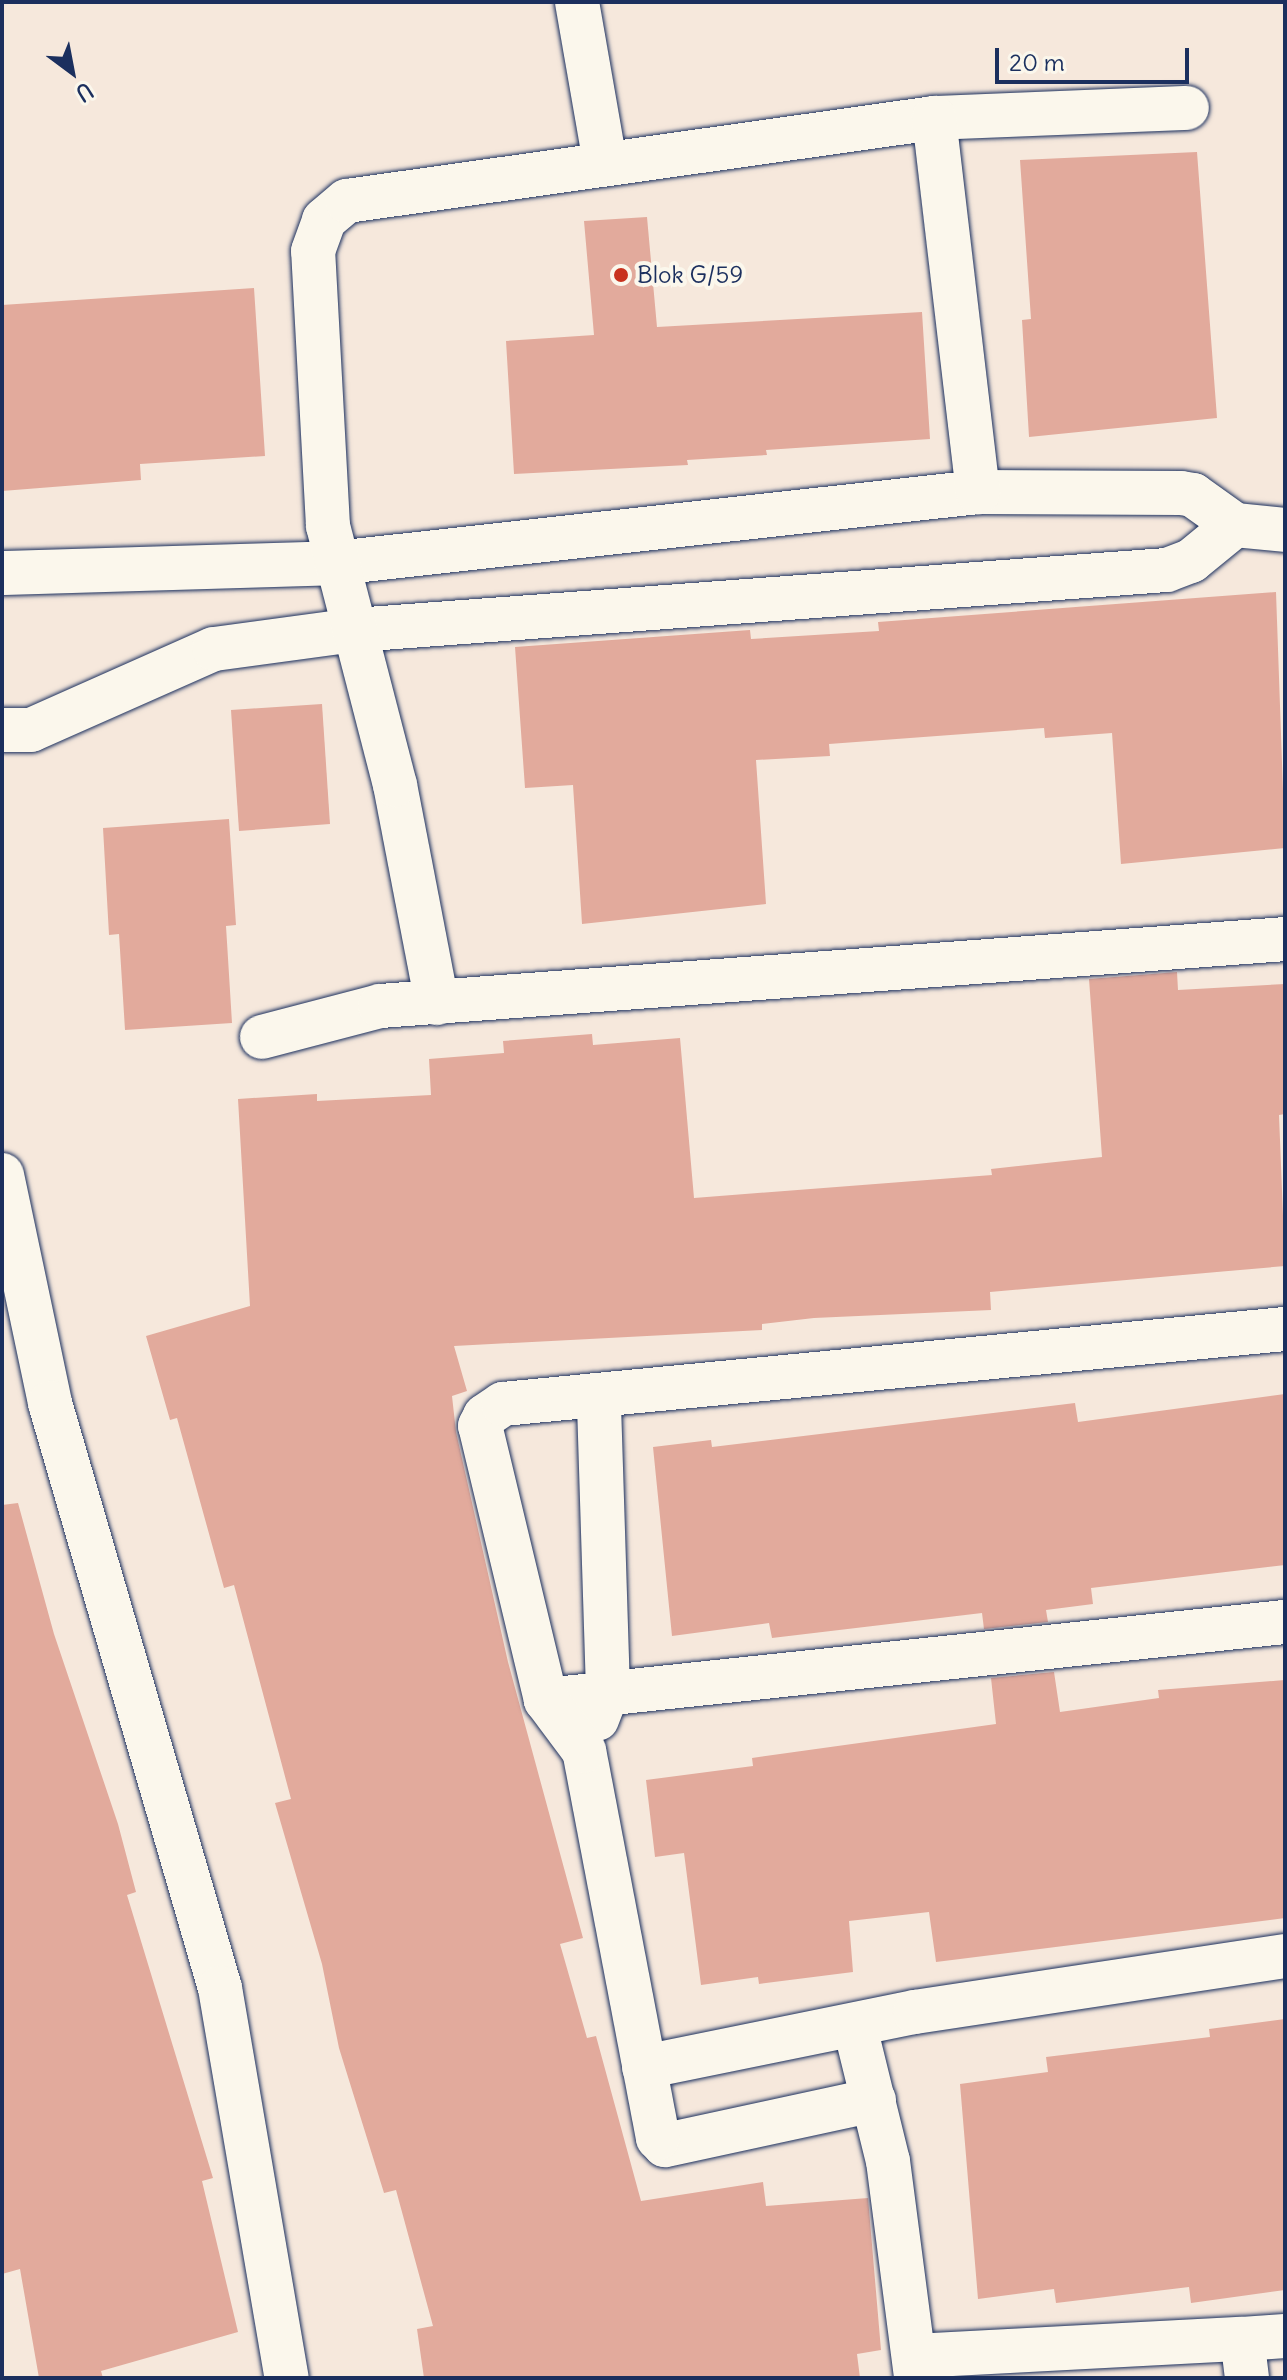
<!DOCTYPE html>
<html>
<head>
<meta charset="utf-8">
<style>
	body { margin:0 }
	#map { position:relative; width:1287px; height:2380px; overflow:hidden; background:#f6e8dc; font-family:Delius,sans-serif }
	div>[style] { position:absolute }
	.building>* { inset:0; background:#e2aa9c }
	.roads { filter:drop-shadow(0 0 2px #1b2f5e) drop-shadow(0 0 2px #1b2f5e) }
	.minor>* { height:44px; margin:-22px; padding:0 22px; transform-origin:22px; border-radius:22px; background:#fbf7ec }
	.dots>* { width:22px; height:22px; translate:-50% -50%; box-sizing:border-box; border:4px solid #fbf7ec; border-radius:50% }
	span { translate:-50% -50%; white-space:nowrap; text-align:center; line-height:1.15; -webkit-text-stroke:8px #fbf7ec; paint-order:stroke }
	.poi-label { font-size:24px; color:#1b2f5e }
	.left { translate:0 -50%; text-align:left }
	.frame { position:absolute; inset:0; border:4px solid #1b2f5e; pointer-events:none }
	.north { position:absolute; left:32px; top:32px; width:80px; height:80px; -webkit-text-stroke:6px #fbf7ec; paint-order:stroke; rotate:148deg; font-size:22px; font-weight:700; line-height:32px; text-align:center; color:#1b2f5e }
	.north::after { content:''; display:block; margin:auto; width:28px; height:36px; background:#1b2f5e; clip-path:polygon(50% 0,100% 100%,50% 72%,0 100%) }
	.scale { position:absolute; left:995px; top:48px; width:194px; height:36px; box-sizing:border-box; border:4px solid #1b2f5e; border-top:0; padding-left:10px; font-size:24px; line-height:28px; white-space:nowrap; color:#1b2f5e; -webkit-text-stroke:6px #fbf7ec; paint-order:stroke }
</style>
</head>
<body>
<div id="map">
	<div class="building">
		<div style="clip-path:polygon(1197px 152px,1217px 418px,1029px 437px,1022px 320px,1031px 319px,1020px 160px)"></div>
		<div style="clip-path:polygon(647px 217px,657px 327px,922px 312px,930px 439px,766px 450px,767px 455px,687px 460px,688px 465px,514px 474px,506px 341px,594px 335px,584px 221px)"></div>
		<div style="clip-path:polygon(254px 288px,265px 456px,140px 464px,141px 480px,2px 491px,2px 305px)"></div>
		<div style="clip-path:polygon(1276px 592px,1285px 848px,1121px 864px,1112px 733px,1045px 738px,1044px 728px,829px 744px,830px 756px,756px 760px,766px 904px,582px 924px,573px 785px,525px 788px,515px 647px,750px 630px,751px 639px,879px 631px,878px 622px)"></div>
		<div style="clip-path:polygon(322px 704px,330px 824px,239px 831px,231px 710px)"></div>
		<div style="clip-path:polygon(229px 819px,236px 925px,226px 926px,232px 1023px,125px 1030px,119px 934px,109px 935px,103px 828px)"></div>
		<div style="clip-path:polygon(1177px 972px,1178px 990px,1285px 984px,1285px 1114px,1279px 1115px,1285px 1266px,990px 1292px,991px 1310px,814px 1318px,762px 1324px,762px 1330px,454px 1346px,467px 1391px,452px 1396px,456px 1432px,508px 1662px,583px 1938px,560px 1944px,587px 2038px,596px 2036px,641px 2201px,763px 2182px,766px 2206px,868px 2198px,881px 2350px,857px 2354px,860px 2378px,424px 2378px,417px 2329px,433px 2326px,396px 2190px,384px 2193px,339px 2048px,322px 1964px,275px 1803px,291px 1799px,234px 1585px,224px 1588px,177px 1418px,170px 1420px,146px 1336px,250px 1306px,238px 1099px,317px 1094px,317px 1101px,431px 1095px,429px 1059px,504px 1053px,503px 1041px,592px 1034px,593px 1045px,680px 1038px,694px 1198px,992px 1175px,991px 1169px,1102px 1157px,1089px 979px)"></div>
		<div style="clip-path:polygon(1285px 1394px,1285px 1565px,1091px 1588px,1093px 1604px,1046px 1610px,1048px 1622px,984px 1629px,982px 1613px,772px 1638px,769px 1623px,672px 1636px,653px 1447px,711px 1440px,712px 1447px,1075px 1403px,1078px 1422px)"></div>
		<div style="clip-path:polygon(18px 1503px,54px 1634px,118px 1824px,136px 1892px,127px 1895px,213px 2178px,202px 2181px,238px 2332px,101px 2371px,103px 2378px,39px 2378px,20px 2269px,2px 2274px,2px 1505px)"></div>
		<div style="clip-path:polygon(1054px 1672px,1060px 1712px,1159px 1698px,1158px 1690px,1285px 1680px,1285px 1918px,936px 1962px,929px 1912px,849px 1921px,853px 1972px,759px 1984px,758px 1977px,701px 1985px,684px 1853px,655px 1857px,646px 1780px,753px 1766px,752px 1758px,996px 1724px,991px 1678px)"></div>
		<div style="clip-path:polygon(1285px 2019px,1285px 2290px,1191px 2303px,1189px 2287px,1056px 2303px,1054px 2289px,978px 2299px,960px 2084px,1048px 2072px,1046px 2057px,1210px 2037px,1209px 2029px)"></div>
	</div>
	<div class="roads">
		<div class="minor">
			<div style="left:577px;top:2px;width:162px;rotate:80.1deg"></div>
			<div style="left:934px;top:118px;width:253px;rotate:-2.3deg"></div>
			<div style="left:2px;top:573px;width:334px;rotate:-1.7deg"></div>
			<div style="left:336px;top:563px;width:646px;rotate:-6.31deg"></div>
			<div style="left:978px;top:492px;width:203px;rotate:0.3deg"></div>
			<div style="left:1181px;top:493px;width:12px;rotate:9deg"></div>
			<div style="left:1193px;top:495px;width:52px;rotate:35.5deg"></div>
			<div style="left:1235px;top:525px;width:50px;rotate:5.7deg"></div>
			<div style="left:2px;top:730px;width:29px"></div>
			<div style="left:31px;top:730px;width:200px;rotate:-23.9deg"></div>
			<div style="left:214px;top:649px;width:142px;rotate:-7.7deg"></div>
			<div style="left:355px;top:630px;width:814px;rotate:-4.23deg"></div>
			<div style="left:1167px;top:570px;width:26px;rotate:-21deg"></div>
			<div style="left:1191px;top:561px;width:57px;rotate:-39.3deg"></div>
			<div style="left:437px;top:1003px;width:222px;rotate:-100.9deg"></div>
			<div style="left:395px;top:785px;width:268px;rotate:-104.5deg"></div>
			<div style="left:328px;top:526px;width:275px;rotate:-93.1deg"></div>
			<div style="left:313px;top:251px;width:33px;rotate:-70deg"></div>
			<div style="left:324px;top:220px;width:30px;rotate:-40deg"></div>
			<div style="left:347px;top:201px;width:593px;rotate:-8.05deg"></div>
			<div style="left:934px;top:118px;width:377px;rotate:83.3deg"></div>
			<div style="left:262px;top:1037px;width:122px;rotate:-14.7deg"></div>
			<div style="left:380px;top:1006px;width:907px;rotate:-4.23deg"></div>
			<div style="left:2px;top:1175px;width:233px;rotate:78.1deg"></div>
			<div style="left:50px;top:1403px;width:609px;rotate:73.8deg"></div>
			<div style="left:220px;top:1988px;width:396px;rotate:80.3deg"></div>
			<div style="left:546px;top:1700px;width:743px;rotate:-6.03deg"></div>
			<div style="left:597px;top:1719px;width:30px;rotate:-69deg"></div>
			<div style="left:608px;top:1691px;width:293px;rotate:-91.8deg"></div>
			<div style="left:855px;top:2027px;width:138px;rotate:76.2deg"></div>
			<div style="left:888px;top:2161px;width:219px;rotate:82.6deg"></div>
			<div style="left:644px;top:2067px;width:277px;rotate:-11.5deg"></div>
			<div style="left:915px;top:2012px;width:374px;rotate:-8.6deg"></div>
			<div style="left:874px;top:2100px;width:214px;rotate:167.8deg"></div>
			<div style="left:665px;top:2145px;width:10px;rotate:-135deg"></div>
			<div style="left:658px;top:2138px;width:394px;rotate:-100.8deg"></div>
			<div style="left:584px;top:1751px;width:64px;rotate:-126.7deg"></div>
			<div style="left:546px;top:1700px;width:282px;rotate:-103.5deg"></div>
			<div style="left:480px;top:1426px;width:11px;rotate:-63deg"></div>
			<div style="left:485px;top:1416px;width:22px;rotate:-34deg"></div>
			<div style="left:503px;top:1404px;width:786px;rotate:-5.48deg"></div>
			<div style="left:914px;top:2356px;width:328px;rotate:-3deg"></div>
			<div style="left:1247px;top:2378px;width:39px;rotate:-97deg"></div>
			<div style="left:1242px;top:2339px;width:43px;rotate:-4deg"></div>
		</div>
	</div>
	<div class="dots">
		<div style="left:621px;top:275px;background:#c8321e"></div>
	</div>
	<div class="poi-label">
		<span class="left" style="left:637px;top:275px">Blok G/59</span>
	</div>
	<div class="frame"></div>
	<div class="north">U</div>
	<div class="scale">20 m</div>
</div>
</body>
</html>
